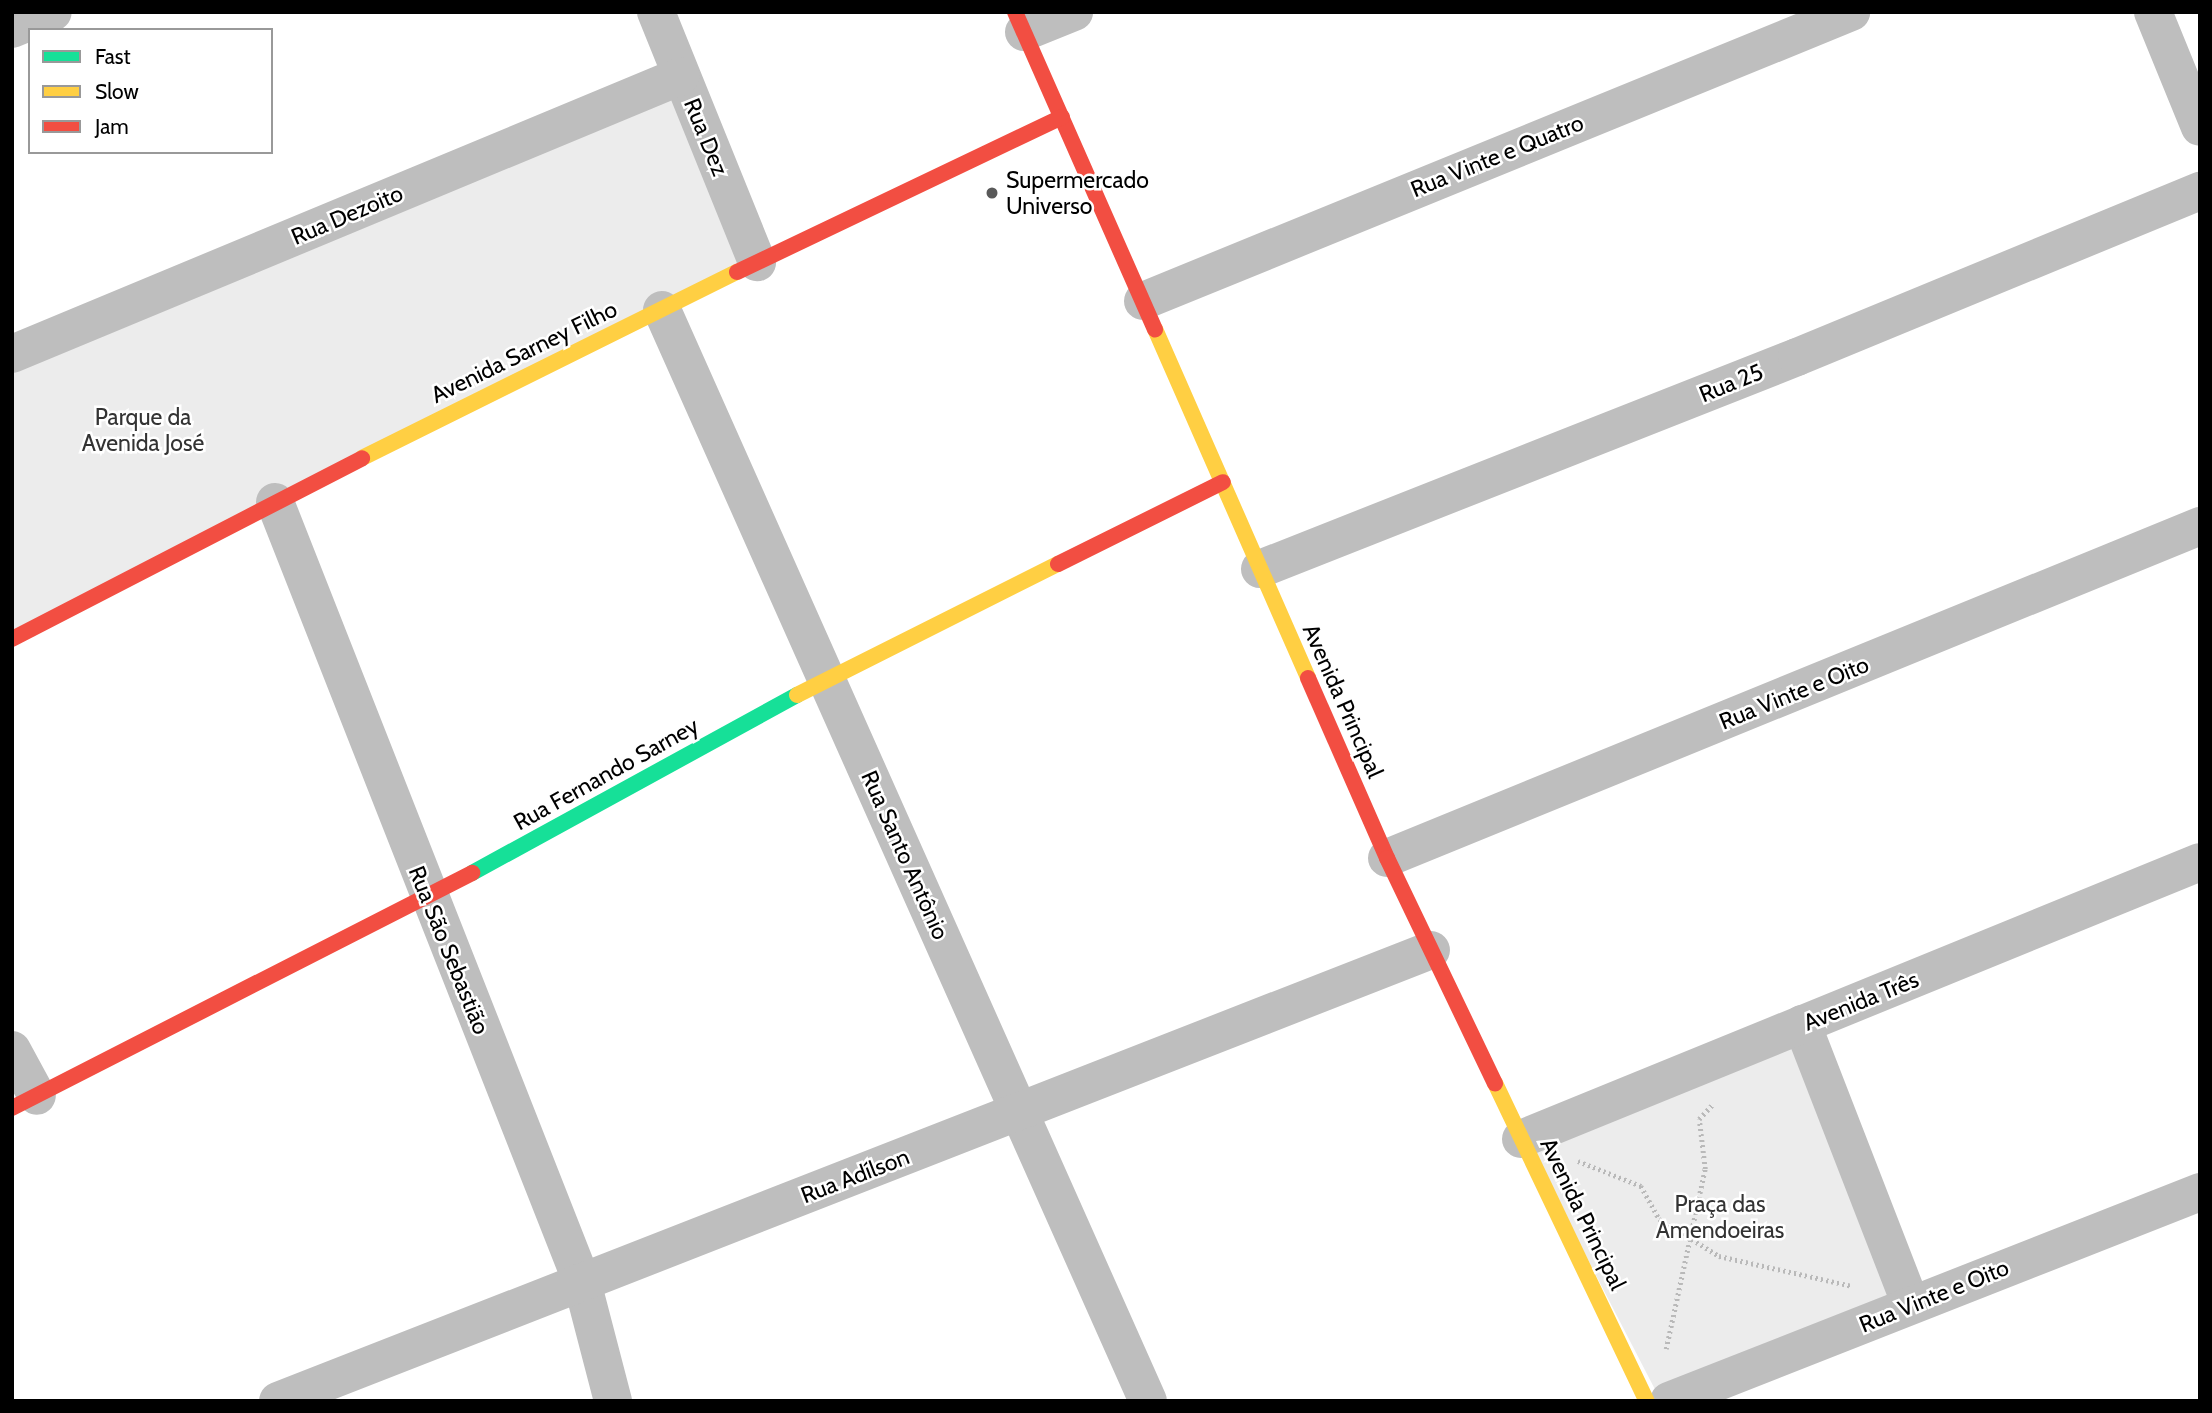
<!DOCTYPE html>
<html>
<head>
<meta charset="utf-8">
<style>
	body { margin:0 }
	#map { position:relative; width:2212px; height:1413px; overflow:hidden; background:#fff; font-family:Cabin,sans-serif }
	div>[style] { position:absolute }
	.green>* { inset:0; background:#ececec }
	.path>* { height:4.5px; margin-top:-2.25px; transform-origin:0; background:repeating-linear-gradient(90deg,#b9b9b9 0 2px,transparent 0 5.5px) }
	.street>* { height:38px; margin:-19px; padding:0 19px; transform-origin:19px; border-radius:19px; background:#bebebe }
	.fast>* { height:16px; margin:-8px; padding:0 8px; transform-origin:8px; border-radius:8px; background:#16e098 }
	.slow>* { height:16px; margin:-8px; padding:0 8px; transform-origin:8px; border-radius:8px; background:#ffcf43 }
	.jam>* { height:16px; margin:-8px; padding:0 8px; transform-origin:8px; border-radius:8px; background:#f24e42 }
	.dots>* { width:19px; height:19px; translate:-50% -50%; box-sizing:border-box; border:4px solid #fff; border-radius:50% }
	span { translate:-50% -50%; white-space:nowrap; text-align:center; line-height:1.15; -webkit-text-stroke:5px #fff; paint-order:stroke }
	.street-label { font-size:23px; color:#000 }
	.poi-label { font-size:23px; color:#000 }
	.left { translate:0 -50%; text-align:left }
	.park-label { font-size:23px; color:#333 }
	.frame { position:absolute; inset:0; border:14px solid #000; pointer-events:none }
	.legend { position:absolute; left:28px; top:28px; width:245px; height:126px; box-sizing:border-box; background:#fff; border:2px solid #999; margin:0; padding:9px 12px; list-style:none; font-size:21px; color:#000 }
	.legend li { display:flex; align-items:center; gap:14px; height:35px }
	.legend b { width:35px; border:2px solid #999 }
</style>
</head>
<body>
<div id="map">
	<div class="green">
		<div style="clip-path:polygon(675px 70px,753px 262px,12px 643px,12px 344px)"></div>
		<div style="clip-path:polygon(1799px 1030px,1905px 1301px,1661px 1401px,1526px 1140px)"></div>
	</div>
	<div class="path">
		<div style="left:1578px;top:1161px;width:68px;rotate:21.6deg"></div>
		<div style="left:1641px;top:1186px;width:38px;rotate:61deg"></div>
		<div style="left:1659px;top:1219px;width:70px;rotate:31.7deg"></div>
		<div style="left:1719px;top:1256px;width:136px;rotate:12.7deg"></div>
		<div style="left:1666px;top:1349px;width:184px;rotate:-77.8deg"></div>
		<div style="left:1705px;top:1169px;width:50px;rotate:-96.8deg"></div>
		<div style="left:1699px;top:1119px;width:19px;rotate:-47deg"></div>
	</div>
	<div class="street">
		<div style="left:656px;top:12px;width:270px;rotate:68deg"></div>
		<div style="left:2153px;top:12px;width:124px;rotate:67.8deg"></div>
		<div style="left:12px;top:29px;width:44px;rotate:-22.5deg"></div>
		<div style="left:1024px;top:32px;width:54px;rotate:-21.8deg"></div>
		<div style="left:1143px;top:301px;width:765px;rotate:-22.2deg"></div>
		<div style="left:662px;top:310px;width:1194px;rotate:65.99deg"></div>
		<div style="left:12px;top:354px;width:724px;rotate:-22.57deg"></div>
		<div style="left:275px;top:502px;width:838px;rotate:68.52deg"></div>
		<div style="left:582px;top:1282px;width:123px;rotate:75.4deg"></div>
		<div style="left:1260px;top:569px;width:577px;rotate:-21.54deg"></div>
		<div style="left:1797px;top:357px;width:436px;rotate:-22.4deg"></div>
		<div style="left:1387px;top:858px;width:878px;rotate:-22.21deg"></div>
		<div style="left:1802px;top:1024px;width:301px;rotate:68.8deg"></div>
		<div style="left:12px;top:1050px;width:52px;rotate:61.5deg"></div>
		<div style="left:1521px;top:1139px;width:733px;rotate:-22.19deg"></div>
		<div style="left:278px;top:1401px;width:1238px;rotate:-21.36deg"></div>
		<div style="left:1669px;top:1401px;width:571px;rotate:-21.48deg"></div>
	</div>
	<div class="fast">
		<div style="left:472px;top:873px;width:371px;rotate:-28.7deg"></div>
	</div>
	<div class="slow">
		<div style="left:1155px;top:329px;width:381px;rotate:66.3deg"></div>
		<div style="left:362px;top:458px;width:419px;rotate:-26.4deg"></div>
		<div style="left:797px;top:695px;width:292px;rotate:-26.7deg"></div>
		<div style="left:1495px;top:1083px;width:352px;rotate:64.5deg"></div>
	</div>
	<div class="jam">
		<div style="left:1015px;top:12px;width:347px;rotate:66.2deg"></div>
		<div style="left:737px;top:272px;width:360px;rotate:-25.5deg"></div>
		<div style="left:1058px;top:564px;width:184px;rotate:-26.4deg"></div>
		<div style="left:12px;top:639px;width:394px;rotate:-27.3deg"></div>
		<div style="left:1308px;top:678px;width:197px;rotate:66.3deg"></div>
		<div style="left:1387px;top:858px;width:250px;rotate:64.4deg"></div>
		<div style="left:12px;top:1108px;width:517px;rotate:-27.06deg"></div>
	</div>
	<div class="dots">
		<div style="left:992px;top:193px;background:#595959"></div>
	</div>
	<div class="street-label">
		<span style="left:706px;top:137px;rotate:68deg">Rua Dez</span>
		<span style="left:1497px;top:156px;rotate:-22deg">Rua Vinte e Quatro</span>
		<span style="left:347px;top:215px;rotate:-23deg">Rua Dezoito</span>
		<span style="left:524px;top:352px;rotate:-26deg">Avenida Sarney Filho</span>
		<span style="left:1731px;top:383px;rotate:-22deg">Rua 25</span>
		<span style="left:1794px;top:693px;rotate:-22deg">Rua Vinte e Oito</span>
		<span style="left:1343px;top:701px;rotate:66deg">Avenida Principal</span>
		<span style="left:606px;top:774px;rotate:-29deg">Rua Fernando Sarney</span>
		<span style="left:905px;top:855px;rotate:66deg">Rua Santo Antônio</span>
		<span style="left:449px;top:950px;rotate:68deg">Rua São Sebastião</span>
		<span style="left:1861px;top:1001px;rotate:-22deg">Avenida Três</span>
		<span style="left:855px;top:1176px;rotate:-21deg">Rua Adílson</span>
		<span style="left:1583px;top:1214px;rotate:64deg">Avenida Principal</span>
		<span style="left:1934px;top:1296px;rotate:-22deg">Rua Vinte e Oito</span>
	</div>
	<div class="poi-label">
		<span class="left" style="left:1006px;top:193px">Supermercado<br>Universo</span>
	</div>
	<div class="park-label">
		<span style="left:143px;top:430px">Parque da<br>Avenida José</span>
		<span style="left:1720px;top:1217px">Praça das<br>Amendoeiras</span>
	</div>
	<div class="frame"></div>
	<ul class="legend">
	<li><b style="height:9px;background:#16e098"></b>Fast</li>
	<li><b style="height:9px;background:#ffcf43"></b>Slow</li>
	<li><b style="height:9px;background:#f24e42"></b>Jam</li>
	</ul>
</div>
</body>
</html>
